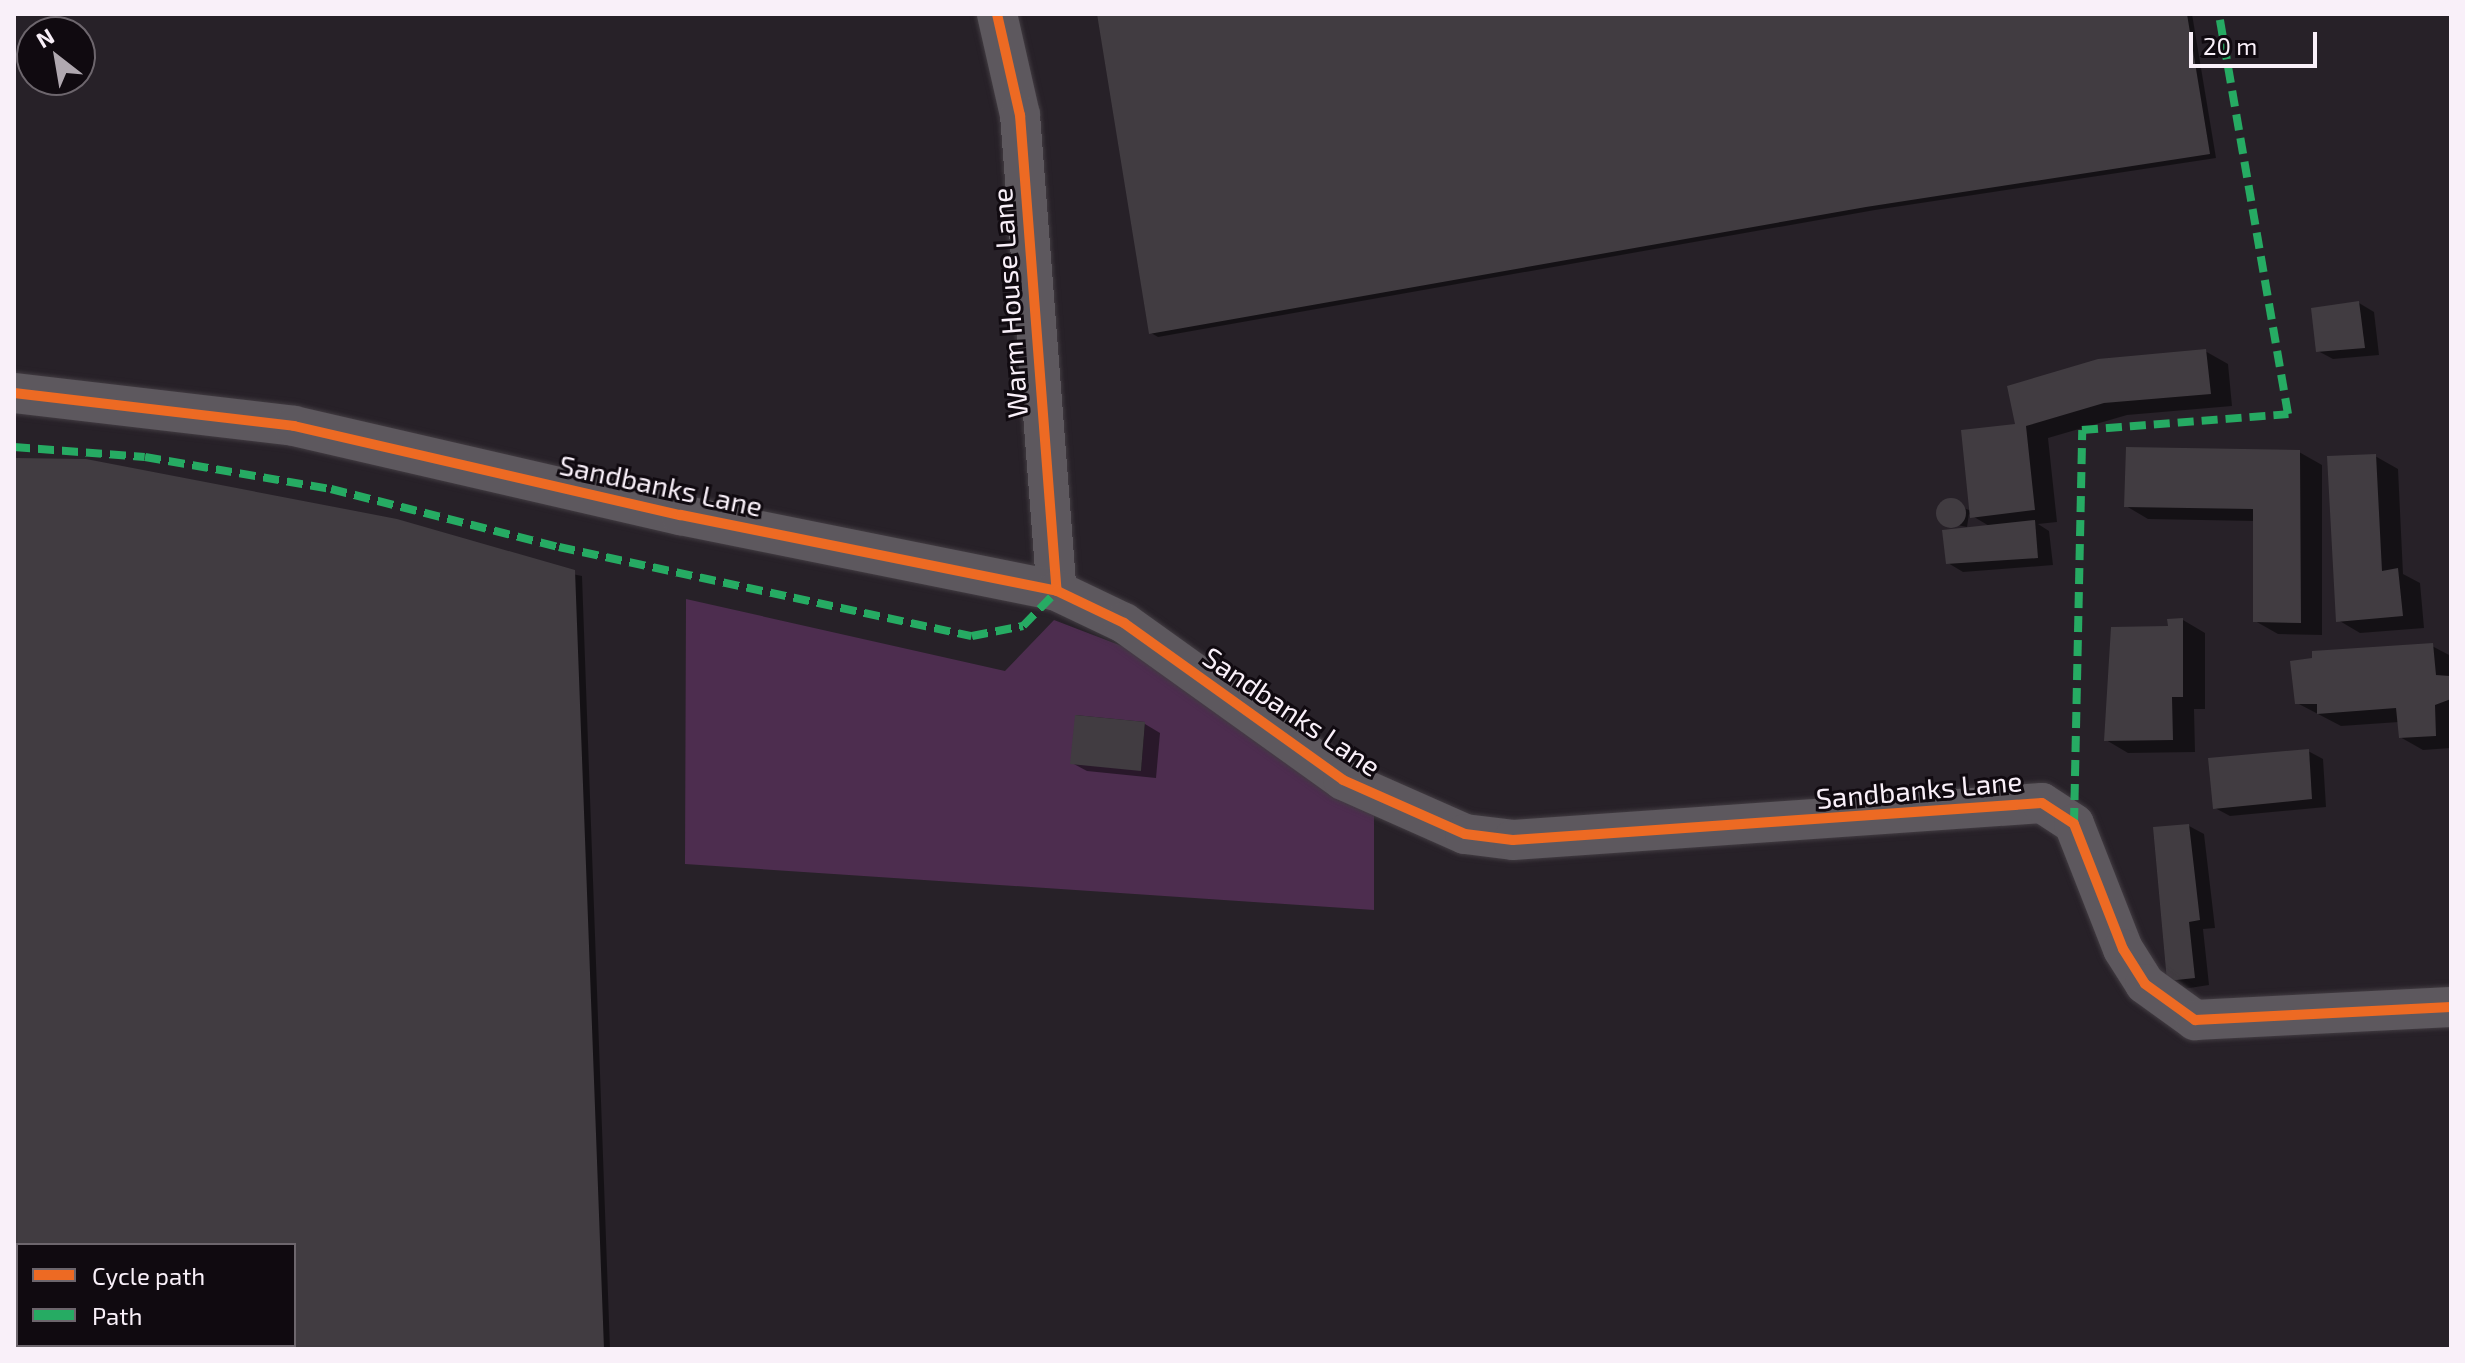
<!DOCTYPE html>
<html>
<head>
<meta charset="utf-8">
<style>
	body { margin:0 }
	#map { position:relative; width:2465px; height:1363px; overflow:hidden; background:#272128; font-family:"Exo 2",sans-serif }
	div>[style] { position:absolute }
	.green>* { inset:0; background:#4d2d4f }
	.shadow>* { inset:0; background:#0007 }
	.building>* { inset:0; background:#413c41 }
	.round { border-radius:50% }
	.roads { filter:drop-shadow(0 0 2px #423c42) drop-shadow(0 0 2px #423c42) }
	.street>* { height:40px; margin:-20px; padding:0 20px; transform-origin:20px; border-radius:20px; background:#5d585e }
	.quiet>* { height:8px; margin-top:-4px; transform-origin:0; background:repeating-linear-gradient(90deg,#26ab63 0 16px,transparent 0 24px) }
	.cycleway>* { height:10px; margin:-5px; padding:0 5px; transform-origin:5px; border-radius:5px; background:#ed6a23 }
	span { translate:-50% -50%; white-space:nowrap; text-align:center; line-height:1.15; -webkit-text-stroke:6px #100a10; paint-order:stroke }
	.street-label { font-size:28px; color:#f9f0f9 }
	.frame { position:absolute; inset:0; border:16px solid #f9f0f9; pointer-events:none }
	.legend { position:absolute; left:16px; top:1243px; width:280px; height:104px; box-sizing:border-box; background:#100a10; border:2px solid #6d666d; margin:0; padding:10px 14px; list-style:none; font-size:24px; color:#f9f0f9 }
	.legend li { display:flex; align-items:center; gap:16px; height:40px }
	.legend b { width:40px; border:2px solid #6d666d }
	.north { position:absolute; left:16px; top:16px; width:80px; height:80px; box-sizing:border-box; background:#100a10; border:2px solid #6d666d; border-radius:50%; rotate:329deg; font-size:22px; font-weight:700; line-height:32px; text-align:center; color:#f9f0f9 }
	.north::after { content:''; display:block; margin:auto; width:28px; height:36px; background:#b0a8b0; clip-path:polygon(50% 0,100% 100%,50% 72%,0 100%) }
	.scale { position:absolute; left:2189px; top:32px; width:128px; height:36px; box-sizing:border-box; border:4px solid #f9f0f9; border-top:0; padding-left:10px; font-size:24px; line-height:28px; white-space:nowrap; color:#f9f0f9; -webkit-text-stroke:6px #100a10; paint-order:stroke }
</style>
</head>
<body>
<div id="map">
	<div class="green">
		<div style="clip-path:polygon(evenodd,686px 599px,1005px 671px,1054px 620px,1161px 661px,1374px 809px,1374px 910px,685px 864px,686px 599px,1075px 715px,1145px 722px,1141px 771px,1075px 715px)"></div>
	</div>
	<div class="shadow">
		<div style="clip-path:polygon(1099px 14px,2192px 14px,2216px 158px,1875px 210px,1158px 337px,1151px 333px)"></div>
		<div style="clip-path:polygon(2359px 303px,2374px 312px,2379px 355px,2333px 359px,2318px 351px)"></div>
		<div style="clip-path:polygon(2205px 351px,2228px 364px,2232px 406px,2127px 415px,2048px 438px,2057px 522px,2038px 524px,2049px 531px,2053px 565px,1963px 572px,1948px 563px,1991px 527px,1969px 514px,1967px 527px,1947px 523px,1940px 519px,1946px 502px,1972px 511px,2017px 425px)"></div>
		<div style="clip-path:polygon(2299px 452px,2322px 465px,2322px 635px,2278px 634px,2255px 621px,2255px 521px,2148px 519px,2126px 506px)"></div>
		<div style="clip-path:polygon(2375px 456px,2398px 469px,2403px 574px,2420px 583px,2424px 628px,2360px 633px,2338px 620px)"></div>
		<div style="clip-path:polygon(evenodd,14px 460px,582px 576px,610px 1349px,14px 1349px,14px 460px,18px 1245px,294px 1245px,294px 1345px,18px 1345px,18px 1245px)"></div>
		<div style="clip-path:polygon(2183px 620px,2205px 633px,2205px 709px,2194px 709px,2195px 752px,2128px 753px,2106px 740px,2170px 628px)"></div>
		<div style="clip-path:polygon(2432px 646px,2451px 656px,2451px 748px,2423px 750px,2400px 737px,2399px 722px,2341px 726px,2297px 703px)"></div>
		<div style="clip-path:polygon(1145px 724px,1160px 733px,1156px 778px,1087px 771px,1072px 763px)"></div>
		<div style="clip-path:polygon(2308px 751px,2323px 759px,2326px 807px,2230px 816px,2215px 808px)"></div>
		<div style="clip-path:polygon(2189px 826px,2204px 834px,2215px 928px,2203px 929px,2209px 985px,2183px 989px,2168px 980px)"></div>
	</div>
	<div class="building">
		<div style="clip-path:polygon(1097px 14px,2187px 14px,2210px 154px,1866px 207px,1149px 334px)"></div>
		<div style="clip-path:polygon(2359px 301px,2365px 348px,2316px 352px,2311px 308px)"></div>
		<div style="clip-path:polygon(2206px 349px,2211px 394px,2104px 403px,2026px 426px,2035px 510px,1970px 518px,1961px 430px,2015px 424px,2007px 386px,2098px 359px)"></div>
		<div style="clip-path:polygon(2126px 447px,2300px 450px,2301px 623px,2253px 622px,2253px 509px,2124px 507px)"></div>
		<div style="clip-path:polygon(2376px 454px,2382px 571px,2398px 568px,2403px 616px,2336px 622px,2327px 456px)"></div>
		<div style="clip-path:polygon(evenodd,14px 458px,86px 459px,397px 519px,575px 570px,604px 1349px,14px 1349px,14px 458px,18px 1245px,294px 1245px,294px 1345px,18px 1345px,18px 1245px)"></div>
		<div class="round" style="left:1936px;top:498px;width:30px;height:30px"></div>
		<div style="clip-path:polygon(2035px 520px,2038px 558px,1946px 564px,1942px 530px)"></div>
		<div style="clip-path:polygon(2183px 618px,2183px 697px,2172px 697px,2173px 740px,2104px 741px,2111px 627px,2168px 626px,2167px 619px)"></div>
		<div style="clip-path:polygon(2433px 643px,2436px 675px,2450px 676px,2451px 699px,2435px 705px,2436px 736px,2399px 738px,2396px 708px,2317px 714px,2317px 704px,2295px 704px,2290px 661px,2312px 658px,2312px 651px)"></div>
		<div style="clip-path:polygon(1075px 715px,1145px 722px,1141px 771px,1070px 764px)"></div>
		<div style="clip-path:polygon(2309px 749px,2312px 799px,2213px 809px,2208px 758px)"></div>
		<div style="clip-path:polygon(2189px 824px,2200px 920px,2189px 922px,2195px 978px,2167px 981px,2153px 827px)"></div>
	</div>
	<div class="roads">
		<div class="street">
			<div style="left:997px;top:14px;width:104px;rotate:77.2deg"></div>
			<div style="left:1020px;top:115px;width:477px;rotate:85.6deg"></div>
			<div style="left:14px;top:393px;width:282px;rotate:6.7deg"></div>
			<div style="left:294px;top:426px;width:397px;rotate:13deg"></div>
			<div style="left:681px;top:515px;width:384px;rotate:11.4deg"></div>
			<div style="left:1057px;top:591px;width:74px;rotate:25.5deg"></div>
			<div style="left:1124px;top:623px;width:269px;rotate:35.6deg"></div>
			<div style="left:1343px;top:780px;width:133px;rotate:23.9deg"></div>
			<div style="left:1465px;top:834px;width:48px;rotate:7.1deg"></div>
			<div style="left:1513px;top:840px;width:530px;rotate:-4deg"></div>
			<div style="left:2042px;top:803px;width:38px;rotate:33deg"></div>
			<div style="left:2074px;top:824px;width:134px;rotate:68.6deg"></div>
			<div style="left:2123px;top:949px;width:41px;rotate:57.8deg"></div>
			<div style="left:2145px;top:984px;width:62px;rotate:35.8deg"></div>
			<div style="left:2195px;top:1020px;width:256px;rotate:-2.9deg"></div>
		</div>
	</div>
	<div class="quiet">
		<div style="left:14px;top:447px;width:131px;rotate:4.4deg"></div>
		<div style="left:145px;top:457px;width:189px;rotate:9.8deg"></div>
		<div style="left:331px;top:489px;width:235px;rotate:14.3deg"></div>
		<div style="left:559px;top:547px;width:422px;rotate:12.2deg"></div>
		<div style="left:972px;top:636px;width:52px;rotate:-11.1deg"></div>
		<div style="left:1023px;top:626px;width:49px;rotate:-45.8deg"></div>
		<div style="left:2074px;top:824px;width:394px;rotate:-88.8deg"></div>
		<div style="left:2082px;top:430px;width:207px;rotate:-4.4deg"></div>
		<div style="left:2288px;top:414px;width:406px;rotate:-99.8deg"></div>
	</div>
	<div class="cycleway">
		<div style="left:997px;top:14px;width:104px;rotate:77.2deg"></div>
		<div style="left:1020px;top:115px;width:477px;rotate:85.6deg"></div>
		<div style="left:14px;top:393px;width:282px;rotate:6.7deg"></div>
		<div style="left:294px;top:426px;width:397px;rotate:13deg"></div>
		<div style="left:681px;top:515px;width:384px;rotate:11.4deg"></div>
		<div style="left:1057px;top:591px;width:74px;rotate:25.5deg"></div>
		<div style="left:1124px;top:623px;width:269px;rotate:35.6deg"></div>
		<div style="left:1343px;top:780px;width:133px;rotate:23.9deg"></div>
		<div style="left:1465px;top:834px;width:48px;rotate:7.1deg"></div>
		<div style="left:1513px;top:840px;width:530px;rotate:-4deg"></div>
		<div style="left:2042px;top:803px;width:38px;rotate:33deg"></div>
		<div style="left:2074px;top:824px;width:134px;rotate:68.6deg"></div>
		<div style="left:2123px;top:949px;width:41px;rotate:57.8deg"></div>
		<div style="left:2145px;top:984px;width:62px;rotate:35.8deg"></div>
		<div style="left:2195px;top:1020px;width:256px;rotate:-2.9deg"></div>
	</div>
	<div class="street-label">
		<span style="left:1009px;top:303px;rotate:-94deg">Warm House Lane</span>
		<span style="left:661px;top:485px;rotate:12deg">Sandbanks Lane</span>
		<span style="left:1292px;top:711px;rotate:34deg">Sandbanks Lane</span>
		<span style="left:1919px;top:789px;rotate:-5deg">Sandbanks Lane</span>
	</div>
	<div class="frame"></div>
	<ul class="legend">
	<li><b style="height:10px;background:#ed6a23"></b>Cycle path</li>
	<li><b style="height:10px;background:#26ab63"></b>Path</li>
	</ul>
	<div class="north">N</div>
	<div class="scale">20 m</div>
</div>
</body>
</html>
